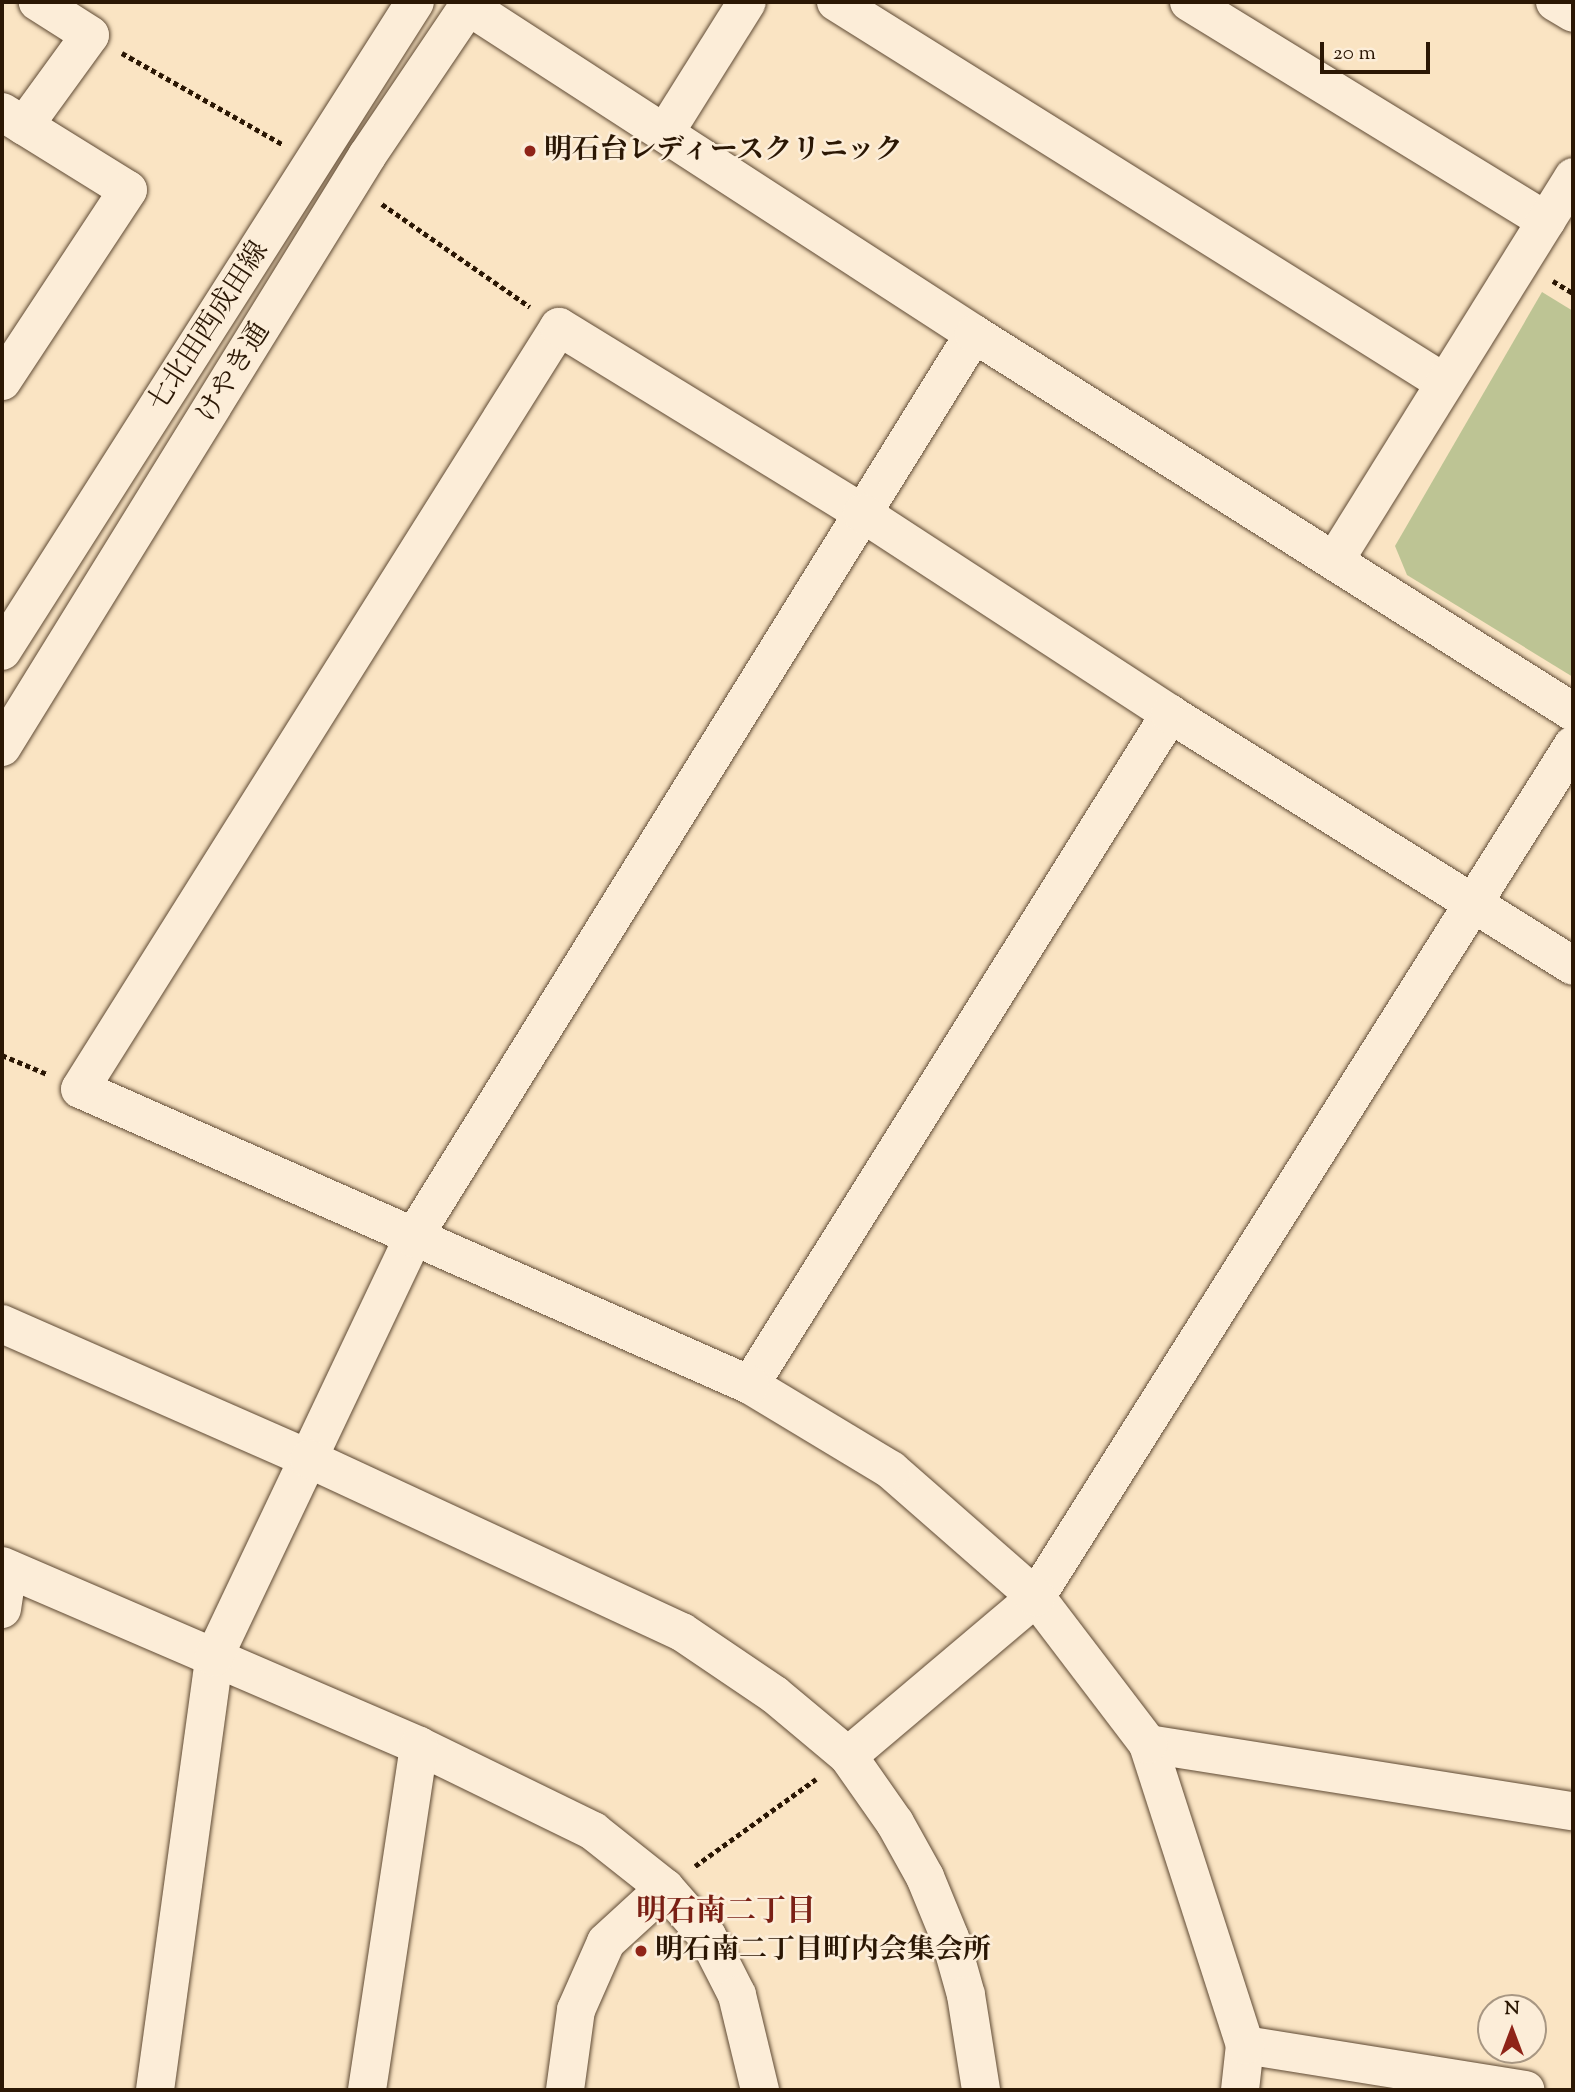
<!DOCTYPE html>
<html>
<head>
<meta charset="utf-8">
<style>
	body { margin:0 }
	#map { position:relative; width:1575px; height:2092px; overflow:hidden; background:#fae4c3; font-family:"Sorts Mill Goudy","Noto Serif JP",serif }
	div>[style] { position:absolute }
	.green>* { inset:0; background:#bdc494 }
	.path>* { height:4.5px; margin-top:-2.25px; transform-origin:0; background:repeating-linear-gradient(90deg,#2b1704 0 5px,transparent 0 8.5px) }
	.roads { filter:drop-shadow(0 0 2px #5f4a34) drop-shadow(0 0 2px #5f4a34) }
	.street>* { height:38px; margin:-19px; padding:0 19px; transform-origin:19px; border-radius:19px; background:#fcedd8 }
	.secondary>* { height:38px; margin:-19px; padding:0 19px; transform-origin:19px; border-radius:19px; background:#fcedd8 }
	.dots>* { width:19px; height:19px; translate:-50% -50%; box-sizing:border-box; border:4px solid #fcedd8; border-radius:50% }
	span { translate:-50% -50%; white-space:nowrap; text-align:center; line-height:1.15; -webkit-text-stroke:5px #fcedd8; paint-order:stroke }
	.poi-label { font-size:28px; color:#2b1704; font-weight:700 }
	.left { translate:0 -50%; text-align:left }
	.street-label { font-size:28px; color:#2b1704 }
	.neighbourhood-label { font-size:30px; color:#7a1f14; font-weight:700 }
	.frame { position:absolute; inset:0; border:4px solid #2b1704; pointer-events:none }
	.north { position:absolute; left:1477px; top:1994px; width:70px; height:70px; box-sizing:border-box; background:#fcedd8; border:2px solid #a89783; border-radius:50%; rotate:0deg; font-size:19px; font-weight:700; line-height:28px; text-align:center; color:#2b1704 }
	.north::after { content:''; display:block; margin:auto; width:24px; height:32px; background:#8f2418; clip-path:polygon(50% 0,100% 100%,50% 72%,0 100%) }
	.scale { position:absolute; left:1320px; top:42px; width:110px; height:32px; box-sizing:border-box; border:4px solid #2b1704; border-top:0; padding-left:9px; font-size:21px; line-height:24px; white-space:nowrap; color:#2b1704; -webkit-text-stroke:5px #fcedd8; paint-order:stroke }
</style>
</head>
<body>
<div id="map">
	<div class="green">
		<div style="clip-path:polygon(1542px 292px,1573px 311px,1573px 677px,1407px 575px,1395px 546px)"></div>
	</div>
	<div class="path">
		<div style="left:122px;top:53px;width:184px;rotate:29.6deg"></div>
		<div style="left:382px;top:204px;width:180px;rotate:34.8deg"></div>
		<div style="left:1553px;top:281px;width:23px;rotate:31deg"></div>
		<div style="left:2px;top:1055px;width:49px;rotate:22.9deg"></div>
		<div style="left:695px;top:1866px;width:149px;rotate:-35.7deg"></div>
	</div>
	<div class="roads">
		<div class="street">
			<div style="left:836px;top:2px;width:718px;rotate:32.03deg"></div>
			<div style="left:1189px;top:2px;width:419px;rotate:31.5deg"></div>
			<div style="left:1555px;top:2px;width:21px;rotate:31deg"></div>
			<div style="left:2px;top:112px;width:148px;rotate:31.8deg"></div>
			<div style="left:128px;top:190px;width:229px;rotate:123.4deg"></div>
			<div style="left:24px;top:126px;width:112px;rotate:-54deg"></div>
			<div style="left:90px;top:35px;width:62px;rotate:-147.6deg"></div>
			<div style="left:666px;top:131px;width:152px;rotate:-57.9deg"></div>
			<div style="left:1335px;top:560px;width:451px;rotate:-58.1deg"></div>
			<div style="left:750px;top:1385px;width:792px;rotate:-57.96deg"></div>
			<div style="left:2px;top:1566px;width:454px;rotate:23.3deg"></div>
			<div style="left:419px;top:1746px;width:194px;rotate:26deg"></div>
			<div style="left:593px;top:1831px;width:92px;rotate:38.4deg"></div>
			<div style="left:665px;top:1888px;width:64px;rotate:48.8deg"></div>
			<div style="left:707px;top:1936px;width:66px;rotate:63deg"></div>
			<div style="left:737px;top:1995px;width:98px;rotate:76.4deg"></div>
			<div style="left:2px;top:1609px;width:40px;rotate:-81.5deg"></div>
			<div style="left:1148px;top:1744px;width:430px;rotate:9deg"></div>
			<div style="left:848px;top:1756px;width:246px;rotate:-40.2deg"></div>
			<div style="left:1036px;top:1597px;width:1007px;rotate:-57.78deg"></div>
			<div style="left:1245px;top:2045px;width:284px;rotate:9.1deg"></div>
			<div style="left:155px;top:2090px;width:437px;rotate:-82.2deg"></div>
			<div style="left:214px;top:1657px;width:464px;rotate:-64.6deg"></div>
			<div style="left:413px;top:1238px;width:1064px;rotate:-58.18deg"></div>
			<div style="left:367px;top:2090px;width:348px;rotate:-81.4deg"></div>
			<div style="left:565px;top:2090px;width:81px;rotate:-82.2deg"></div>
			<div style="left:576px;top:2010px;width:74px;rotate:-66.2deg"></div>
			<div style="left:606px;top:1942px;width:80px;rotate:-42.5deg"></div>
			<div style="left:1240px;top:2090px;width:45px;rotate:-83.7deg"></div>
			<div style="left:1245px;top:2045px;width:316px;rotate:-107.9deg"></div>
			<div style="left:1148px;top:1744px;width:185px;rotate:-127.3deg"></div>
			<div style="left:1036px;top:1597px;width:193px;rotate:-138.8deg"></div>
			<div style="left:891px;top:1470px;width:165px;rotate:-148.9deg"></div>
			<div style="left:750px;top:1385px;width:732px;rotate:-156.16deg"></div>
			<div style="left:80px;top:1089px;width:900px;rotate:-57.85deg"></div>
			<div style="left:559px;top:327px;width:356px;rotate:31.5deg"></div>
			<div style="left:862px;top:513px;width:368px;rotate:33.1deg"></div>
			<div style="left:1170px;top:714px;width:475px;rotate:32deg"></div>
		</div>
		<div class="secondary">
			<div style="left:468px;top:6px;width:603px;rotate:32.95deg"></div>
			<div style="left:974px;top:334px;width:708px;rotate:32.25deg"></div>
			<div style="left:2px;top:651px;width:769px;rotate:-57.53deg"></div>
			<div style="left:2px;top:747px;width:695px;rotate:-58.3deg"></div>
			<div style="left:367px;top:156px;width:186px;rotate:-56deg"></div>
			<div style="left:2px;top:1324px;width:335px;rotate:23.7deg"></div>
			<div style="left:309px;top:1459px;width:411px;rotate:24.9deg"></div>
			<div style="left:682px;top:1632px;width:112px;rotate:34.1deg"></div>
			<div style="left:775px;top:1695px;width:95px;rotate:39.9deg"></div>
			<div style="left:848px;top:1756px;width:82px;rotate:55deg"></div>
			<div style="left:895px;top:1823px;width:62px;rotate:60.9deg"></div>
			<div style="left:925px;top:1877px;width:66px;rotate:67.7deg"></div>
			<div style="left:950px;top:1938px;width:59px;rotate:74.3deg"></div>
			<div style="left:966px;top:1995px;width:96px;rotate:81deg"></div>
		</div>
	</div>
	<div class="dots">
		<div style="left:530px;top:151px;background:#8f2418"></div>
		<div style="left:641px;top:1951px;background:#8f2418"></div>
	</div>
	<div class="poi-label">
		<span class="left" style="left:544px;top:151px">明石台レディースクリニック</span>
		<span class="left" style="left:655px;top:1951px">明石南二丁目町内会集会所</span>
	</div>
	<div class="street-label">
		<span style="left:209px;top:327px;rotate:-57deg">七北田西成田線</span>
		<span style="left:234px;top:373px;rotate:-58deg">けやき通</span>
	</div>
	<div class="neighbourhood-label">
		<span style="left:726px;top:1913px">明石南二丁目</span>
	</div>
	<div class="frame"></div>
	<div class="north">N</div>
	<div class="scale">20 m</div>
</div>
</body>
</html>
